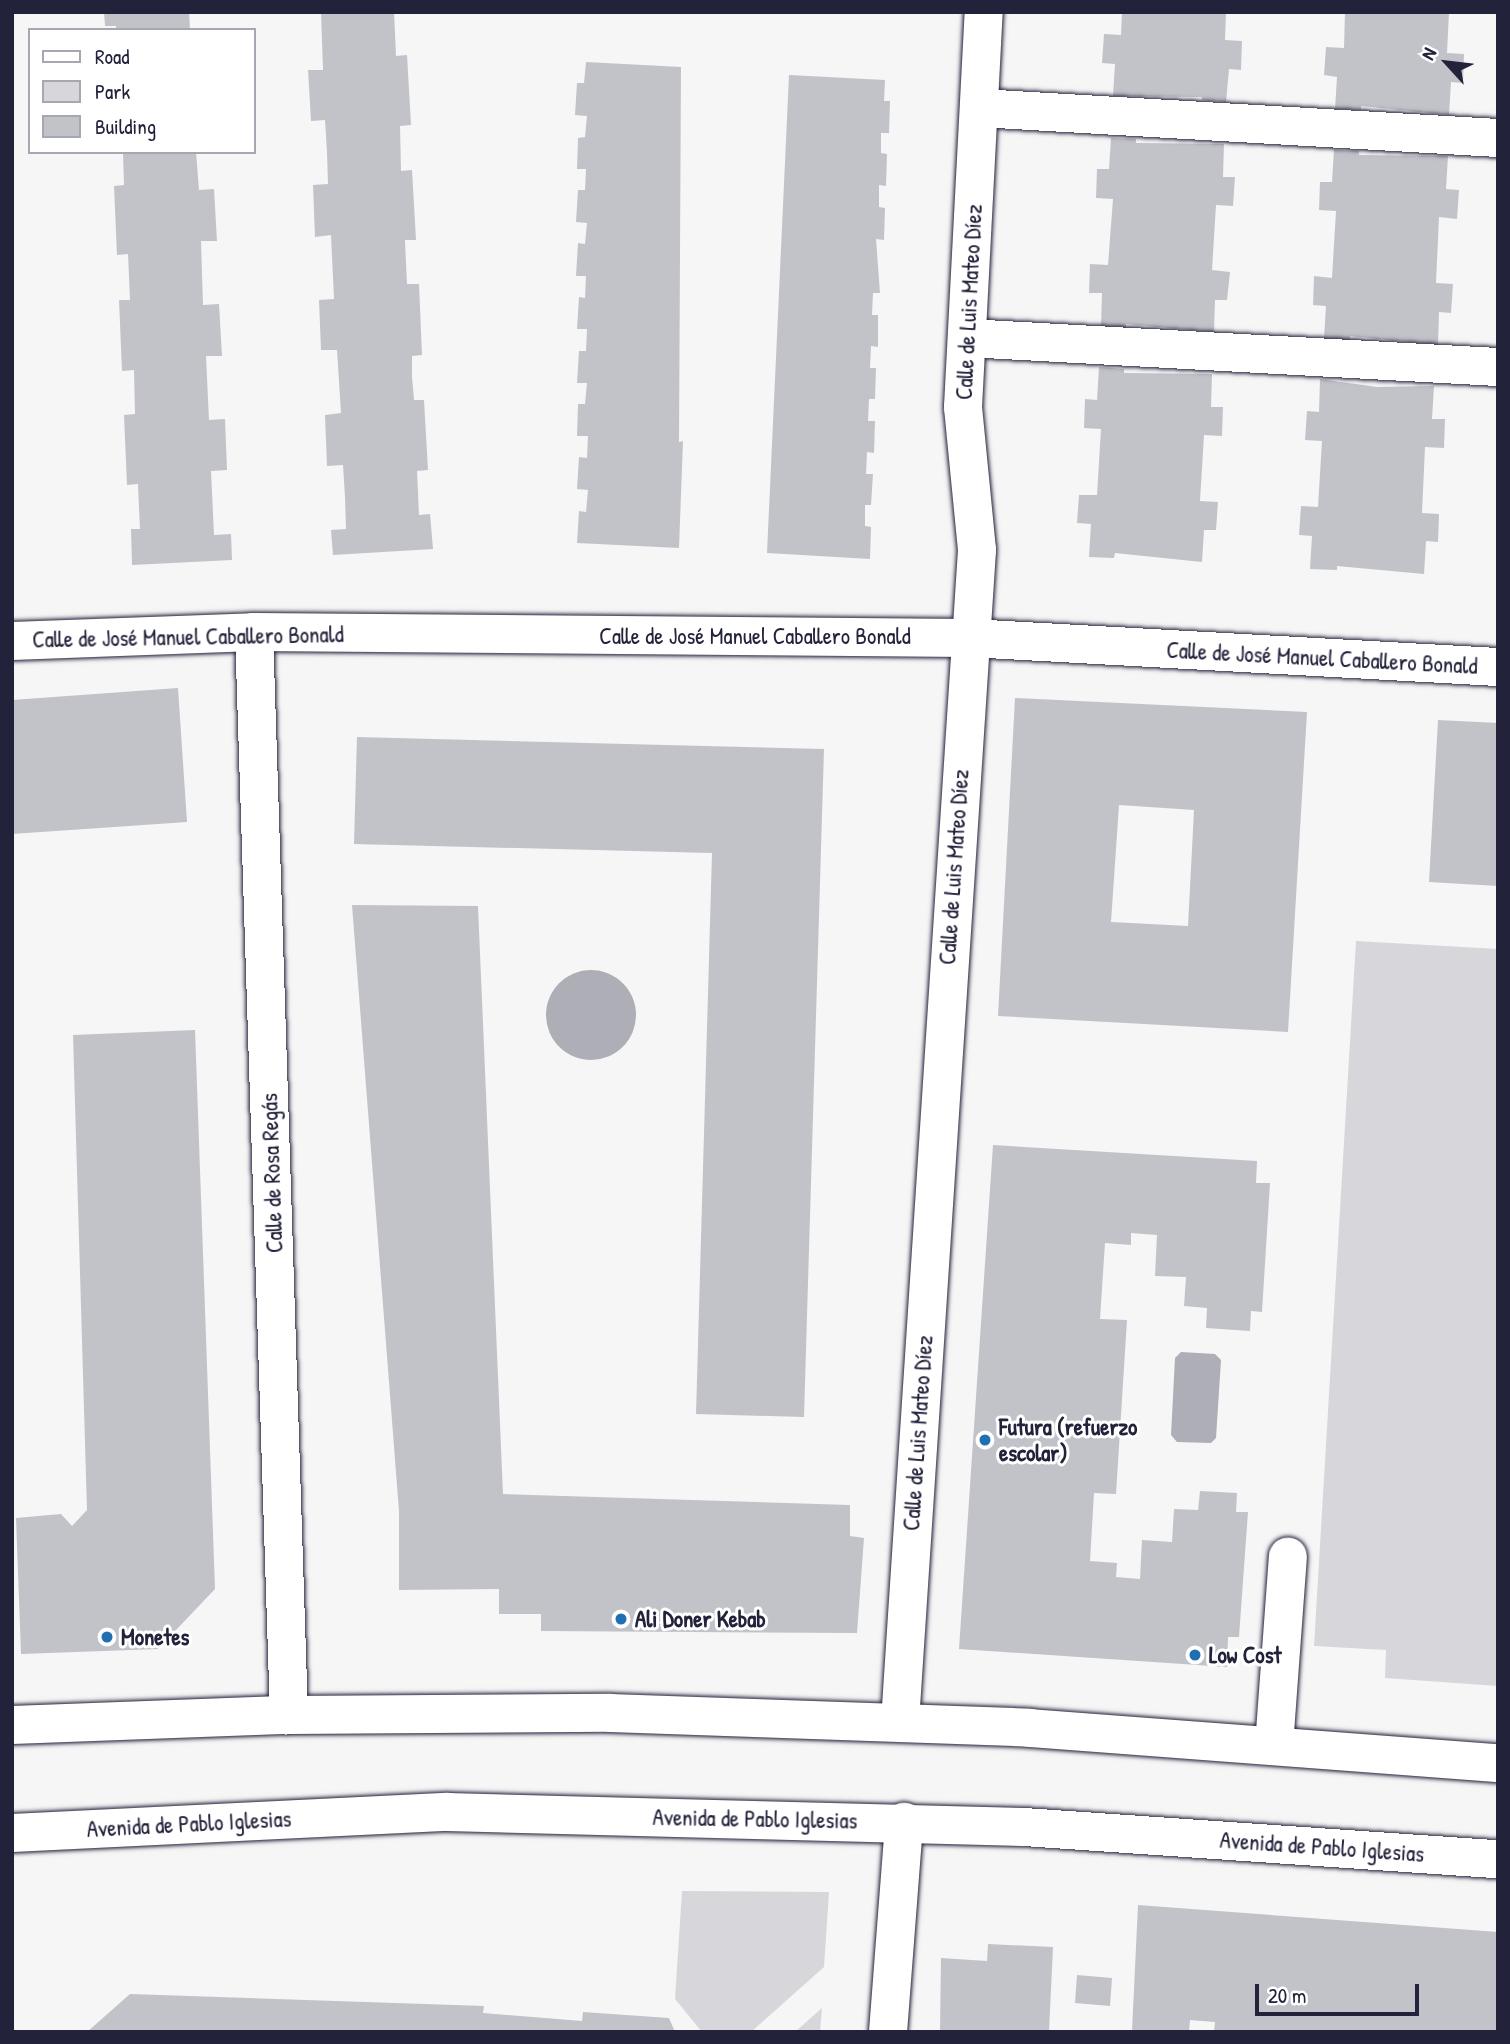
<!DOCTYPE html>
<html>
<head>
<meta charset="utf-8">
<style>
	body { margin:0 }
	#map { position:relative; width:1510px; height:2044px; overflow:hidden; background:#f6f6f7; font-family:"Patrick Hand",sans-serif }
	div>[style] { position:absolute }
	.green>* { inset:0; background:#d7d7db }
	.water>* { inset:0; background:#aeaeb7 }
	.round { border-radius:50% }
	.building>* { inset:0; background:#c2c2c9 }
	.roads { filter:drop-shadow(0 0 2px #22223b) drop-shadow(0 0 2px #22223b) }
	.minor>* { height:38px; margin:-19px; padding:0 19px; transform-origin:19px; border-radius:19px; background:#fff }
	.dots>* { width:19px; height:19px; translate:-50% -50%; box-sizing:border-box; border:4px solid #fff; border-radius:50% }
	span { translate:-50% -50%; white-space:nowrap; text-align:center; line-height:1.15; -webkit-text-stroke:6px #fff; paint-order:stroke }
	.street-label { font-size:23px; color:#22223b }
	.poi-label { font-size:23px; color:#22223b; font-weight:700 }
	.left { translate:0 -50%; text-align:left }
	.frame { position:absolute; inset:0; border:14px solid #22223b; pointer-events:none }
	.legend { position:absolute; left:28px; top:28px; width:228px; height:126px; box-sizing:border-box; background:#fff; border:2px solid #a7a7b1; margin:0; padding:9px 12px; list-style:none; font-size:21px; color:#22223b }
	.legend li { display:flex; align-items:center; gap:14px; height:35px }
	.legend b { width:35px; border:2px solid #a7a7b1 }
	.north { position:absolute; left:1412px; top:28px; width:70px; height:70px; -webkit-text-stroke:5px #fff; paint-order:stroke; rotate:297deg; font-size:19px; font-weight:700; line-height:28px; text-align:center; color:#22223b }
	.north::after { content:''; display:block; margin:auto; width:24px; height:32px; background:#22223b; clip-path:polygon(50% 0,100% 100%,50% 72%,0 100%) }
	.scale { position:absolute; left:1255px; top:1984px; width:164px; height:32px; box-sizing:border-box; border:4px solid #22223b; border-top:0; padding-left:9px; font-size:21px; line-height:24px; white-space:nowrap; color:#22223b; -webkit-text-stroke:5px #fff; paint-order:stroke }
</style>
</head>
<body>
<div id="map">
	<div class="green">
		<div style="clip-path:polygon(1356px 941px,1498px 949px,1498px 1686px,1385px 1678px,1386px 1650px,1314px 1646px)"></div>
		<div style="clip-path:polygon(682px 1891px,829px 1892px,824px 1967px,751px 2032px,702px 2032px,675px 1999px)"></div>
		<div style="clip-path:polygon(822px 2008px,820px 2032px,795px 2032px)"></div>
	</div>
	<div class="water">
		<div class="round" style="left:546px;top:970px;width:90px;height:90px"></div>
		<div style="clip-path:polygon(1181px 1352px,1215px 1354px,1221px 1360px,1216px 1438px,1211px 1443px,1177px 1442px,1171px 1435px,1175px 1358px)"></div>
	</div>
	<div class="building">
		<div style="clip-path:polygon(104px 12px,189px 12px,190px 30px,116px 30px,116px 26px,105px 26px)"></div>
		<div style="clip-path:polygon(321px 12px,394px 12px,396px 56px,407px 55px,411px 125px,400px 126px,401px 171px,412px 170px,416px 240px,405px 240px,406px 263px,407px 284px,419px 284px,422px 355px,412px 356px,412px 377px,414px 400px,424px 400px,428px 470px,417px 471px,418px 492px,419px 515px,430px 514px,433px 549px,333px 555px,331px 530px,346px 529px,345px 497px,343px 465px,327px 466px,325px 415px,341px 413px,337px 350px,321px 350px,319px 300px,334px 299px,331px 235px,315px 237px,313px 185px,328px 184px,327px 152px,325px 120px,311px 121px,308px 70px,323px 70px)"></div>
		<div style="clip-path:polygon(1122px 12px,1226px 12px,1225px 40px,1242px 41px,1241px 70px,1229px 69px,1226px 102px,1202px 100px,1202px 97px,1113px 96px,1115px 64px,1102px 63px,1104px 34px,1121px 35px)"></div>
		<div style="clip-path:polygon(1345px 12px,1449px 12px,1447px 53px,1464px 54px,1463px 83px,1451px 82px,1449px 115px,1361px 106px,1361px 110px,1335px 109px,1337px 77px,1324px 75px,1326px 47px,1344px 48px)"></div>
		<div style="clip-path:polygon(586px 62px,681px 67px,679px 442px,683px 441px,679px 548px,577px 543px,579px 511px,586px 512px,588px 490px,577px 489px,579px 457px,587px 458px,588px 436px,577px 436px,578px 404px,585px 404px,587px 383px,577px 383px,579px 351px,586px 351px,587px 329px,577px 329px,579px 297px,585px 298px,586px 276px,576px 276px,578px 243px,585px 244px,587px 223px,576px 222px,578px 190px,585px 190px,586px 169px,577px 169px,578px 138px,585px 137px,587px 116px,575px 115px,577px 83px,584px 83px)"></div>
		<div style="clip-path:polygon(789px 75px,885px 80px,884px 101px,890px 101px,889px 133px,881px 133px,881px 153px,887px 154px,886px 186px,879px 185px,879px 207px,885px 208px,884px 240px,876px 239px,880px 293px,873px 293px,872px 315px,878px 315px,878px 347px,871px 346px,870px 368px,876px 368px,875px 399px,869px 399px,868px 421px,875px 421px,874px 453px,867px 452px,866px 474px,873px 474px,871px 505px,865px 505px,865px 526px,871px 527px,870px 559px,767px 553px)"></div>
		<div style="clip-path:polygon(1111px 138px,1136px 139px,1136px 143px,1224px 144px,1223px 177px,1235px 177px,1233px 206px,1216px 205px,1212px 270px,1230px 272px,1227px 300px,1215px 300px,1214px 332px,1126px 324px,1126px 328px,1101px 326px,1102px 293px,1089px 293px,1090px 264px,1108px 265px,1113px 199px,1096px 198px,1097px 169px,1109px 169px)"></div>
		<div style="clip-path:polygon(1334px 150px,1359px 151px,1359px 155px,1448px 156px,1446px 189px,1459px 190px,1457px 219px,1439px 217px,1436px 283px,1453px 284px,1451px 313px,1439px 312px,1438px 345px,1350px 336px,1350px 340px,1324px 339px,1326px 306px,1313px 305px,1314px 276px,1332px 278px,1336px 211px,1319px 210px,1320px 182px,1332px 182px)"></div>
		<div style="clip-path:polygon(123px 152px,196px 152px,199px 190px,214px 189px,217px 241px,201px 241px,203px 305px,219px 304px,222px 356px,206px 356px,209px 420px,225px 419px,227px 470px,211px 471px,214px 535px,231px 534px,232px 560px,132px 565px,131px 529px,140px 529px,139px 507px,138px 484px,127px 485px,124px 415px,135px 414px,134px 370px,122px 371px,119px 300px,130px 300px,128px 254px,117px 255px,114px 186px,124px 185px)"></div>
		<div style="clip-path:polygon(1099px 367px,1124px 369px,1124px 373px,1212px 374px,1211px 407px,1223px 407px,1222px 436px,1204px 435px,1200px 501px,1218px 502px,1216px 530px,1204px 530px,1202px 562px,1115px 553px,1114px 558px,1089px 557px,1091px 524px,1077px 523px,1079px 495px,1097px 495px,1101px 429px,1084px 428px,1085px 399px,1097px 400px)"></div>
		<div style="clip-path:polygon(1320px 379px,1377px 387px,1434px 386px,1432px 419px,1445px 419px,1444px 448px,1425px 447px,1422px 513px,1439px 514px,1438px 542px,1426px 541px,1424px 574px,1337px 566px,1337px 570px,1310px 569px,1312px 536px,1299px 535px,1301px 506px,1318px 507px,1322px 441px,1305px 440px,1307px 411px,1319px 412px)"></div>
		<div style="clip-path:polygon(178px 688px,187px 822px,12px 834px,12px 700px)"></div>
		<div style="clip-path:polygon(evenodd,1015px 698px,1307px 712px,1288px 1032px,998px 1016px,1015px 698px,1119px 805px,1194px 810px,1188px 926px,1111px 922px,1119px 805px)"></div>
		<div style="clip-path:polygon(1438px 720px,1498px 723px,1498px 886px,1429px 882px)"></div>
		<div style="clip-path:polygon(357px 737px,824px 749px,804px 1417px,696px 1414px,712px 853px,354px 844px)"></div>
		<div style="clip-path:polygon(352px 905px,478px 906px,503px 1494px,850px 1505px,850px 1536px,864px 1538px,857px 1633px,541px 1631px,541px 1614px,499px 1614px,499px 1589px,399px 1590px,399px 1511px)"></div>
		<div style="clip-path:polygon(195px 1030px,215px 1589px,158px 1649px,21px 1654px,16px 1518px,61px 1514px,72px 1526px,87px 1510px,73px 1035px)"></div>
		<div style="clip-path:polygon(993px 1145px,1257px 1161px,1256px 1183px,1270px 1183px,1262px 1312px,1251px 1311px,1250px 1331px,1206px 1328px,1207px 1308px,1184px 1306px,1186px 1277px,1155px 1276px,1157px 1235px,1131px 1233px,1131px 1245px,1105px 1243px,1100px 1319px,1127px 1320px,1116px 1494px,1094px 1493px,1090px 1561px,1117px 1563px,1116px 1577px,1140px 1579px,1142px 1540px,1172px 1542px,1174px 1509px,1198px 1510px,1200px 1491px,1237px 1493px,1236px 1512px,1248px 1512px,1239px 1637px,1228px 1637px,1227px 1667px,959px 1649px)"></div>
		<div style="clip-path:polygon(1138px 1905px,1498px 1932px,1498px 2032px,1214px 2032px,1215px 2022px,1190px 2020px,1189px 2032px,1132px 2031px)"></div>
		<div style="clip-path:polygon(988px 1944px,1053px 1947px,1049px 2032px,940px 2032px,941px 1958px,987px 1961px)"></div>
		<div style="clip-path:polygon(1077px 1975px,1112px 1978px,1110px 2006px,1075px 2003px)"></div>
		<div style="clip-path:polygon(130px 1994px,484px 2006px,483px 2013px,582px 2021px,583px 2012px,669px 2018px,675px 2032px,87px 2032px)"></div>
	</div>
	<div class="roads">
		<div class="minor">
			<div style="left:979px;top:108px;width:520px;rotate:3.31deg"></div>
			<div style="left:967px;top:338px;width:532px;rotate:3.13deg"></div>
			<div style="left:254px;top:632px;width:1084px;rotate:88.15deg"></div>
			<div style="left:12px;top:641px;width:242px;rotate:-2.1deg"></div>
			<div style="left:254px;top:632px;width:715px;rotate:0.48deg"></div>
			<div style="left:969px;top:638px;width:530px;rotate:3.14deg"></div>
			<div style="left:900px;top:1722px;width:1175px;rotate:-86.24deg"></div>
			<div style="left:977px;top:550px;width:144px;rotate:-95.6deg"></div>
			<div style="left:963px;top:407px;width:396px;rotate:-87deg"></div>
			<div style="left:12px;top:1725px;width:277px;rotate:-2.1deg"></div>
			<div style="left:289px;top:1715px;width:321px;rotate:-0.4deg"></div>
			<div style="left:610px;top:1713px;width:420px;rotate:2deg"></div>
			<div style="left:1030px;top:1728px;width:469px;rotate:4.3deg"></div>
			<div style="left:1274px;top:1746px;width:190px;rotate:-85.8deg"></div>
			<div style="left:12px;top:1833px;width:436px;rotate:-2.8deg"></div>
			<div style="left:447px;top:1812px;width:577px;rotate:1.49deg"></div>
			<div style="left:1024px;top:1827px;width:475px;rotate:3.9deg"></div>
			<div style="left:888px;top:2032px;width:211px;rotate:-85.6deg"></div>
		</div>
	</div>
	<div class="dots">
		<div style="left:985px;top:1440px;background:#1f6fb2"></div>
		<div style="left:621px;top:1619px;background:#1f6fb2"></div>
		<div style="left:107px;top:1637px;background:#1f6fb2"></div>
		<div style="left:1195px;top:1655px;background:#1f6fb2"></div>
	</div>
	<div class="street-label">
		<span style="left:969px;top:302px;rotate:-87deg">Calle de Luis Mateo Díez</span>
		<span style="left:755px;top:636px">Calle de José Manuel Caballero Bonald</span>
		<span style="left:188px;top:637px;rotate:-1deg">Calle de José Manuel Caballero Bonald</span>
		<span style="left:1322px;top:658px;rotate:3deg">Calle de José Manuel Caballero Bonald</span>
		<span style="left:954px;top:867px;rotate:-86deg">Calle de Luis Mateo Díez</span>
		<span style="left:272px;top:1173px;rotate:-92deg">Calle de Rosa Regás</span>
		<span style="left:918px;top:1433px;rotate:-86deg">Calle de Luis Mateo Díez</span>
		<span style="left:755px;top:1819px;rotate:1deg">Avenida de Pablo Iglesias</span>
		<span style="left:189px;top:1824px;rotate:-3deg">Avenida de Pablo Iglesias</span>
		<span style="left:1322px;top:1847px;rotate:4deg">Avenida de Pablo Iglesias</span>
	</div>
	<div class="poi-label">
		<span class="left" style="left:999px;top:1440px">Futura (refuerzo<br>escolar)</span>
		<span class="left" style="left:635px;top:1619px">Ali Doner Kebab</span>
		<span class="left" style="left:121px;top:1637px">Monetes</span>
		<span class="left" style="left:1209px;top:1655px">Low Cost</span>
	</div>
	<div class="frame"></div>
	<ul class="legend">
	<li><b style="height:9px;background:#fff"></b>Road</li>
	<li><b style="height:19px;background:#d7d7db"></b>Park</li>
	<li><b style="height:19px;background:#c2c2c9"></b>Building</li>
	</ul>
	<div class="north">N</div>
	<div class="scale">20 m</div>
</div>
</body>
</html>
